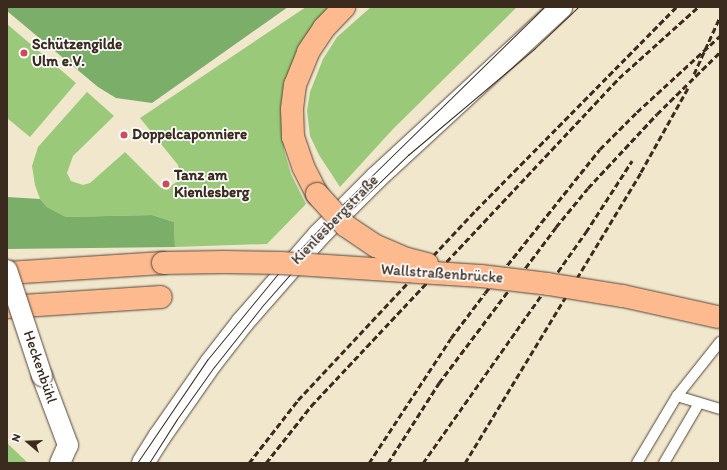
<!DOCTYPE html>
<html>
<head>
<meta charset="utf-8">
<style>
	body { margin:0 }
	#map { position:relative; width:727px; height:470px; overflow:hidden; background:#f1e7cd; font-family:Itim,sans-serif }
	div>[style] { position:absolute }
	.green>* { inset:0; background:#9aca79 }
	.forest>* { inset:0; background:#7bae69 }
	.roads { filter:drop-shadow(0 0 1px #564638) drop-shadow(0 0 1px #564638) }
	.service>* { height:10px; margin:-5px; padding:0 5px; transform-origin:5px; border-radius:5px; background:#fff }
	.minor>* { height:20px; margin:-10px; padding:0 10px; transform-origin:10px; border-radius:10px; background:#fff }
	.tertiary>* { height:22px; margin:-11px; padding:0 11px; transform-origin:11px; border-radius:11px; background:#fff }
	.trunk>* { height:22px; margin:-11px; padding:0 11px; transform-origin:11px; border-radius:11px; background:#fcba8e }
	.tram>* { height:1px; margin:-0.5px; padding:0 0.5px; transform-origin:0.5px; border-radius:0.5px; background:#3b2a1e }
	.rail>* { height:3px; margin-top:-1.5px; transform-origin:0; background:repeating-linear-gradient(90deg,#3b2a1e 0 6px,transparent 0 9px) }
	.bridges { filter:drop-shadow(0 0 1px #564638) drop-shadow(0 0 1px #564638) }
	.minor-bridge>* { height:20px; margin:-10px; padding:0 10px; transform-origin:10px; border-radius:10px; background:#fff }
	.trunk-bridge>* { height:22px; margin:-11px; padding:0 11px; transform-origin:11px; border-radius:11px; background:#fcba8e }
	.dots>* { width:11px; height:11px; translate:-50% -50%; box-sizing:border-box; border:2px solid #fff; border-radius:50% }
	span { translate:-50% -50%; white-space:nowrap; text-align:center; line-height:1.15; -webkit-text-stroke:3.5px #fff; paint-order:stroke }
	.poi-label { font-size:15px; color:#3b2a1e; font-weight:700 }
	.left { translate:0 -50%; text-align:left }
	.street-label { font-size:15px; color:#3b2a1e }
	.frame { position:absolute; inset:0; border:8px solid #3b2a1e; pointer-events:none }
	.north { position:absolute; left:8px; top:422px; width:40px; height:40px; -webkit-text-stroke:3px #fff; paint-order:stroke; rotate:289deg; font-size:11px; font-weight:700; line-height:16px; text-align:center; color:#3b2a1e }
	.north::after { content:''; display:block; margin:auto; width:14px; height:18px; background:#3b2a1e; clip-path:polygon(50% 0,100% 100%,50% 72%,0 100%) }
</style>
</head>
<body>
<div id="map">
	<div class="green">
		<div style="clip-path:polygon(306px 7px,331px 7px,282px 102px,284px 150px,291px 174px,306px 204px,267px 244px,175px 247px,174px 222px,152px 215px,66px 217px,47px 207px,40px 199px,35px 185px,32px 166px,38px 147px,87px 92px,114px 116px,73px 156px,67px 173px,71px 181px,83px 185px,90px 183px,125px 152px,161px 188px,169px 187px,178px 181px,180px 172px,178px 165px,140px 118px)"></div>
		<div style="clip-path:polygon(371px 7px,517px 7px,393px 129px,340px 187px,319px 155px,310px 136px,307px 111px,310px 92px,323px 59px,337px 37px)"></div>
		<div style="clip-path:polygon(7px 24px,76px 83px,30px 137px,7px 118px)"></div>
		<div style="clip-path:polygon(7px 443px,28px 463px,7px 463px)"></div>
	</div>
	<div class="forest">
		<div style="clip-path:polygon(7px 7px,288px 7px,152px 103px,116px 98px,98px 87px,7px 11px)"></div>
		<div style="clip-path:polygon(7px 197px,40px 199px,47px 207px,66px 217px,152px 215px,174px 222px,175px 247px,7px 249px)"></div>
	</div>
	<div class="roads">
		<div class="service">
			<div style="left:677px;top:396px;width:45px;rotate:16.8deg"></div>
			<div style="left:637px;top:463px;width:78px;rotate:-59.2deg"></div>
			<div style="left:677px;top:396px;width:69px;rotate:-51.5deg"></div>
			<div style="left:664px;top:463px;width:69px;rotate:-59.7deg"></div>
		</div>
		<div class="minor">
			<div style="left:42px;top:376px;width:74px;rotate:69.4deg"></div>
			<div style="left:68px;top:445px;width:20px;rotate:114deg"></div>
		</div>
		<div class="tertiary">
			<div style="left:143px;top:463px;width:32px;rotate:-58deg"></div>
			<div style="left:160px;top:436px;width:89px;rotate:-55.1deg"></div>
			<div style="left:211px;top:363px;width:51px;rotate:-52.2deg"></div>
			<div style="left:242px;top:323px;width:117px;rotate:-48.8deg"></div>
			<div style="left:319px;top:235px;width:81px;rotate:-45deg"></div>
			<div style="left:376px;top:178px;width:252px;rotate:-42.7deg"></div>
		</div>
		<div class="trunk">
			<div style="left:317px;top:194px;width:31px;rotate:-117deg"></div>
			<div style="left:303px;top:166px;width:31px;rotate:-109deg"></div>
			<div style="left:293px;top:137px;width:28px;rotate:-92deg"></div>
			<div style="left:292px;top:109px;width:24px;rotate:-83deg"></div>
			<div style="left:295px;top:85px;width:35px;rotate:-68deg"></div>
			<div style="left:308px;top:52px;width:29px;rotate:-56deg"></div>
			<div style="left:324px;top:28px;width:29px;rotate:-46deg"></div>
			<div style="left:7px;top:273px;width:156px;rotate:-3.7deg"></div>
			<div style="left:7px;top:307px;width:154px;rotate:-3.7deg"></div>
		</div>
	</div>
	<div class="tram">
		<div style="left:137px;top:463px;width:125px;rotate:-55.8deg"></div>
		<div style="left:207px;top:360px;width:123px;rotate:-50.6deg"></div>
		<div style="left:285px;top:265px;width:86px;rotate:-46.4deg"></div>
		<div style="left:344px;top:203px;width:280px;rotate:-44.4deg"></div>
		<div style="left:149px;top:463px;width:52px;rotate:-57.5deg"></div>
		<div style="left:177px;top:419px;width:64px;rotate:-54.6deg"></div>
		<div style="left:214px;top:367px;width:80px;rotate:-51.6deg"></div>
		<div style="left:264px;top:304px;width:88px;rotate:-48.7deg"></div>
		<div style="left:322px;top:238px;width:120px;rotate:-44deg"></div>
		<div style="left:408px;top:155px;width:166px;rotate:-40.1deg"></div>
		<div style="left:535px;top:48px;width:59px;rotate:-43.6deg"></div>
	</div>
	<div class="rail">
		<div style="left:694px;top:74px;width:63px;rotate:-65.5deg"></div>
		<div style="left:249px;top:463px;width:80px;rotate:-52.1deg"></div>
		<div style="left:298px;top:400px;width:260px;rotate:-46.9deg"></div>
		<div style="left:476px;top:210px;width:285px;rotate:-45.4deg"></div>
		<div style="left:266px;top:463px;width:73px;rotate:-51.7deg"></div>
		<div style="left:311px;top:406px;width:450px;rotate:-46.8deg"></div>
		<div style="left:619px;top:78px;width:106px;rotate:-41.9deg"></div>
		<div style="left:369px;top:463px;width:149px;rotate:-56.7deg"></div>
		<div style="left:451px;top:338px;width:56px;rotate:-52.9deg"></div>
		<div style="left:485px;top:293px;width:184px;rotate:-51.4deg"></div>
		<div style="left:600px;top:149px;width:52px;rotate:-45deg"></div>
		<div style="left:637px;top:112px;width:113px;rotate:-42.5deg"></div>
		<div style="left:388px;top:463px;width:95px;rotate:-57.5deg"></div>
		<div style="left:439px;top:383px;width:195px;rotate:-53.1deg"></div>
		<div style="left:556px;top:227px;width:50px;rotate:-50.6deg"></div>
		<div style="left:588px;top:188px;width:101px;rotate:-47deg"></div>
		<div style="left:657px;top:114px;width:88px;rotate:-44.5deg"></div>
		<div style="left:423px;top:463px;width:283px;rotate:-54.8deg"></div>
		<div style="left:586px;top:232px;width:85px;rotate:-57.1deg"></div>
		<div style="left:465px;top:463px;width:340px;rotate:-58.8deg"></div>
		<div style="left:641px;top:172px;width:98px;rotate:-60.8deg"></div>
	</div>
	<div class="bridges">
		<div class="minor-bridge">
			<div style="left:7px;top:270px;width:112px;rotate:71.7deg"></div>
		</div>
		<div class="trunk-bridge">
			<div style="left:317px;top:194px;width:43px;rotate:47.8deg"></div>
			<div style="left:346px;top:226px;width:36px;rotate:34deg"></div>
			<div style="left:376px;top:246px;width:34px;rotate:23deg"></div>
			<div style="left:407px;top:259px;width:21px;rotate:14deg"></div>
			<div style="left:163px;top:263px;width:61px;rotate:-0.9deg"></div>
			<div style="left:224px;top:262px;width:57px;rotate:1deg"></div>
			<div style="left:281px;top:263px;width:200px;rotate:3.7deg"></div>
			<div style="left:481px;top:276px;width:67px;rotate:6.8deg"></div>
			<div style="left:548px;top:284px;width:76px;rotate:9.1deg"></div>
			<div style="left:623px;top:296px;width:97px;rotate:12.5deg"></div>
		</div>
	</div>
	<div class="dots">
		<div style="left:24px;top:53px;background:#d1495b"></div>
		<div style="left:124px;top:135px;background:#d1495b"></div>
		<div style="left:166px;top:184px;background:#d1495b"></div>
	</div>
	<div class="poi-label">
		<span class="left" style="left:32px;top:53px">Schützengilde<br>Ulm e.V.</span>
		<span class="left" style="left:132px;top:135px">Doppelcaponniere</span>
		<span class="left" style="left:174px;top:184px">Tanz am<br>Kienlesberg</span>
	</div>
	<div class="street-label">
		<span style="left:335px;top:220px;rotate:-46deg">Kienlesbergstraße</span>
		<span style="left:442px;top:274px;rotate:4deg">Wallstraßenbrücke</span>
		<span style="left:40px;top:367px;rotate:71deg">Heckenbühl</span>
	</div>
	<div class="frame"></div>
	<div class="north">N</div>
</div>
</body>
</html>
